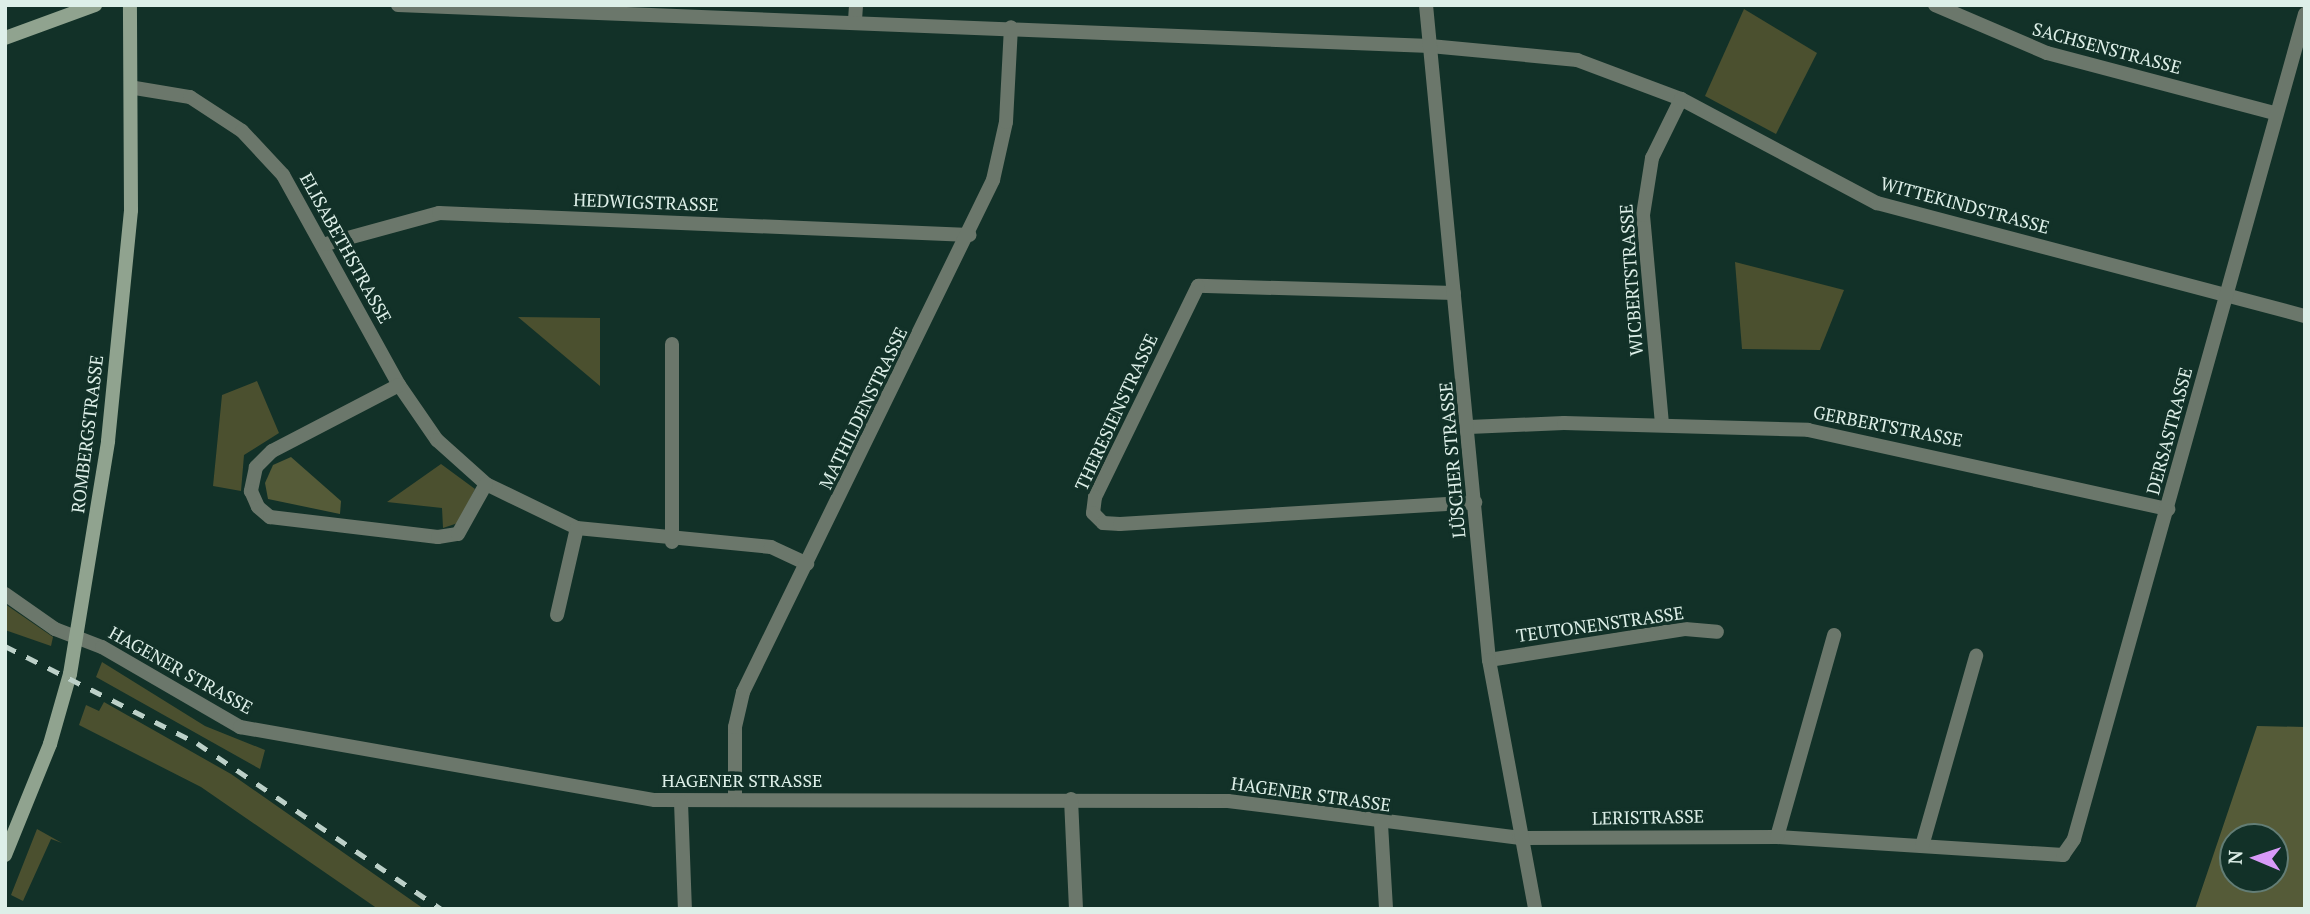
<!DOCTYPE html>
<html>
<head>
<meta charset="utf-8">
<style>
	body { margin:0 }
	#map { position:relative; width:2310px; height:914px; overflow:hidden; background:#123128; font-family:"PT Serif",serif }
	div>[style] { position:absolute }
	.green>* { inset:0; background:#4b502f }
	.forest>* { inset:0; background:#555b38 }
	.minor>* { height:14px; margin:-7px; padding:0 7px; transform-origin:7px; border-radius:7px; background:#6b776b }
	.tertiary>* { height:14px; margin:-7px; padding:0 7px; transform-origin:7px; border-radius:7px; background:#6b776b }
	.secondary>* { height:14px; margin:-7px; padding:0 7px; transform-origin:7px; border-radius:7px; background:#90a38f }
	.rail>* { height:5px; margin-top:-2.5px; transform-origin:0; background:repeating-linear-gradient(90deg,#bcd0c8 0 12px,transparent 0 24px) }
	span { translate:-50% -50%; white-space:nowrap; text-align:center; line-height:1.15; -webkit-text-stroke:7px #123128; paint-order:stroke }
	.street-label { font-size:18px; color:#ddefe8 }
	.frame { position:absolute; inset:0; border:7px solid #ddefe8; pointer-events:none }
	.north { position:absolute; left:2219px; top:823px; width:70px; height:70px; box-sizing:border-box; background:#123128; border:2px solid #637d75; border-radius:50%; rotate:272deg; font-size:19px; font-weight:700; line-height:28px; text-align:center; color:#ddefe8 }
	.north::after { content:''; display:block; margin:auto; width:24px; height:32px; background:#d89af8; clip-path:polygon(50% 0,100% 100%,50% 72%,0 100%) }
</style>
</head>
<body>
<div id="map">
	<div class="green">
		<div style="clip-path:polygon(1744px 9px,1817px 53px,1776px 134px,1705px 96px)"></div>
		<div style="clip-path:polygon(1735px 262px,1844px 290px,1820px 350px,1742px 349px)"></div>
		<div style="clip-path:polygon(518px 317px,600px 318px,600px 386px)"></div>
		<div style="clip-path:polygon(257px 381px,279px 433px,244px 455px,241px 491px,213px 486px,222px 395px)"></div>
		<div style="clip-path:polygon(441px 464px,475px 489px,458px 523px,443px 528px,442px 508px,387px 502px)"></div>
		<div style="clip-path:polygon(5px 604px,53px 637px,51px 646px,5px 630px)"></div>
		<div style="clip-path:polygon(102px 662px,205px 726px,265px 750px,260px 769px,96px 677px)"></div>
		<div style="clip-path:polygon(104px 702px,231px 774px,424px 909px,378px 909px,201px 787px,79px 725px,86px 705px,99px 711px)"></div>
		<div style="clip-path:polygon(37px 829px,62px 843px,51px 839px,23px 901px,11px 895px)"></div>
	</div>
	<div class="forest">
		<div style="clip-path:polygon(291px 457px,341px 501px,340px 514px,268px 499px,265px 483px,273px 465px)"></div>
		<div style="clip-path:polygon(evenodd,2257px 726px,2305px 727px,2305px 909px,2195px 909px,2257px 726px,2233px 837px,2275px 837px,2275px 879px,2233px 879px,2233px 837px)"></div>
	</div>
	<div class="minor">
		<div style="left:1935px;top:5px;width:122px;rotate:23.2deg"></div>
		<div style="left:2047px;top:53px;width:235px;rotate:14.8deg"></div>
		<div style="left:855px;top:20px;width:15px;rotate:-86deg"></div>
		<div style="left:1430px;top:46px;width:148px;rotate:5.4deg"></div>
		<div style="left:1577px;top:60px;width:111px;rotate:20.6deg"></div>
		<div style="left:1681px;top:99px;width:222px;rotate:28deg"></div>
		<div style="left:1877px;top:203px;width:443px;rotate:14.8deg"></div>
		<div style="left:135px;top:88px;width:56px;rotate:9.3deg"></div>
		<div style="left:190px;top:97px;width:62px;rotate:33.2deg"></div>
		<div style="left:242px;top:131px;width:60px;rotate:47deg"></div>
		<div style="left:283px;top:175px;width:240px;rotate:61.1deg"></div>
		<div style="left:399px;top:385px;width:67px;rotate:55.4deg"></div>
		<div style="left:437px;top:440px;width:66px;rotate:41.9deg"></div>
		<div style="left:486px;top:484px;width:101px;rotate:25.8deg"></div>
		<div style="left:577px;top:528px;width:195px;rotate:5.6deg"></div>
		<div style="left:771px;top:547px;width:40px;rotate:25deg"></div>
		<div style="left:326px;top:244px;width:117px;rotate:-15.3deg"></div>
		<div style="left:439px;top:213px;width:531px;rotate:2.37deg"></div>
		<div style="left:1454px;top:293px;width:256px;rotate:-178.4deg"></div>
		<div style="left:1198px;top:286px;width:235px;rotate:116deg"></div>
		<div style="left:1095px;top:497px;width:16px;rotate:97deg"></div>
		<div style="left:1093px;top:513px;width:14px;rotate:45deg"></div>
		<div style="left:1103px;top:523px;width:17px;rotate:3deg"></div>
		<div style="left:1120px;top:524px;width:356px;rotate:-3.5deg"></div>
		<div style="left:399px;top:385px;width:143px;rotate:152.5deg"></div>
		<div style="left:272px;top:451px;width:23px;rotate:135deg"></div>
		<div style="left:256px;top:467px;width:25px;rotate:102deg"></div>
		<div style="left:251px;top:491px;width:17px;rotate:66deg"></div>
		<div style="left:258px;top:507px;width:16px;rotate:40deg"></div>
		<div style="left:270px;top:517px;width:169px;rotate:6.8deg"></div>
		<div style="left:438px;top:537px;width:20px;rotate:-9deg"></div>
		<div style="left:458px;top:534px;width:57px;rotate:-60.8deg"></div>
		<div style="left:1662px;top:424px;width:210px;rotate:-95.2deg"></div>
		<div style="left:1643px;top:215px;width:58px;rotate:-81deg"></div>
		<div style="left:1652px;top:158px;width:66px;rotate:-63.8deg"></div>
		<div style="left:1469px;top:427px;width:95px;rotate:-2.4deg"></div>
		<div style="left:1564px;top:423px;width:244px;rotate:1.6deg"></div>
		<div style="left:1808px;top:430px;width:369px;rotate:12.4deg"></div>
		<div style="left:672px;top:542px;width:198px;rotate:-90deg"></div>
		<div style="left:5px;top:594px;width:61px;rotate:35deg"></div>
		<div style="left:55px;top:629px;width:50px;rotate:21deg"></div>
		<div style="left:102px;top:647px;width:160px;rotate:30.1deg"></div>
		<div style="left:240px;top:727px;width:421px;rotate:10deg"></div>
		<div style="left:655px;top:800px;width:573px;rotate:0.1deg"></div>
		<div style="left:1228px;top:801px;width:293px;rotate:7.2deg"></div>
		<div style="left:1519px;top:838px;width:258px;rotate:-0.2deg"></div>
		<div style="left:1777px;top:837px;width:287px;rotate:3.6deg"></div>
		<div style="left:2063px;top:855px;width:19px;rotate:-55deg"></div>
		<div style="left:2074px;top:839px;width:857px;rotate:-74.36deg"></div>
		<div style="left:557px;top:615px;width:89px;rotate:-77.1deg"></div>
		<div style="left:1489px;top:660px;width:198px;rotate:-9deg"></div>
		<div style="left:1685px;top:629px;width:32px;rotate:5deg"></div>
		<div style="left:1071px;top:799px;width:110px;rotate:87.4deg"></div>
		<div style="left:735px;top:800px;width:73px;rotate:-90deg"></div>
		<div style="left:735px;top:727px;width:36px;rotate:-77deg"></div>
		<div style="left:743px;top:692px;width:570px;rotate:-63.97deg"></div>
		<div style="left:993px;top:180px;width:59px;rotate:-77.4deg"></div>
		<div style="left:1006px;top:122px;width:95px;rotate:-87deg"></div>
		<div style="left:681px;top:802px;width:107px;rotate:87.9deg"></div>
		<div style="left:1381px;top:824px;width:85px;rotate:86.6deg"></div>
		<div style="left:1777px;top:837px;width:210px;rotate:-74.2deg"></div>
		<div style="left:1922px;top:846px;width:198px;rotate:-74.1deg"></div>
	</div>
	<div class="tertiary">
		<div style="left:398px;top:5px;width:1033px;rotate:2.28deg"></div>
		<div style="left:1426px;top:5px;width:658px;rotate:84.51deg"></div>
		<div style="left:1489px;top:660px;width:253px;rotate:79.5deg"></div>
	</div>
	<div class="secondary">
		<div style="left:5px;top:38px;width:96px;rotate:-20.1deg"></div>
		<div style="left:5px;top:855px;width:120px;rotate:-67.9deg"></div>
		<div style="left:50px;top:744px;width:73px;rotate:-74.1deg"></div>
		<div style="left:70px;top:674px;width:236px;rotate:-80.7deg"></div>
		<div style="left:108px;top:441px;width:232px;rotate:-84.3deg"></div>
		<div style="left:131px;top:210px;width:205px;rotate:-90.3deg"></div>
	</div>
	<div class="rail">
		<div style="left:5px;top:646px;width:215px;rotate:26.8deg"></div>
		<div style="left:197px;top:743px;width:295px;rotate:34.2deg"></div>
	</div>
	<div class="street-label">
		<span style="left:2107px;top:48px;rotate:15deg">SACHSENSTRASSE</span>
		<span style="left:646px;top:202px;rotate:2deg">HEDWIGSTRASSE</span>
		<span style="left:1965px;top:205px;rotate:15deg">WITTEKINDSTRASSE</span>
		<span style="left:346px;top:248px;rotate:61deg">ELISABETHSTRASSE</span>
		<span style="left:1631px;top:280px;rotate:-94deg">WICBERTSTRASSE</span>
		<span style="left:863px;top:408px;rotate:-64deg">MATHILDENSTRASSE</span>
		<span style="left:1116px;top:412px;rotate:-65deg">THERESIENSTRASSE</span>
		<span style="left:1888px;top:426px;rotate:11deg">GERBERTSTRASSE</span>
		<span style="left:2169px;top:431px;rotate:-75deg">DERSASTRASSE</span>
		<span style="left:87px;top:434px;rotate:-83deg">ROMBERGSTRASSE</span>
		<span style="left:1452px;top:460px;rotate:-95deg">LÜSCHER STRASSE</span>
		<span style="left:1600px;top:624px;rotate:-8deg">TEUTONENSTRASSE</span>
		<span style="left:181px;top:670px;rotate:29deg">HAGENER STRASSE</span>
		<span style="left:742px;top:780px">HAGENER STRASSE</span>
		<span style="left:1311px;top:794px;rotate:8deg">HAGENER STRASSE</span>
		<span style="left:1648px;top:817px;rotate:-1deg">LERISTRASSE</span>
	</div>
	<div class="frame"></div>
	<div class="north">N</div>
</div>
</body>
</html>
